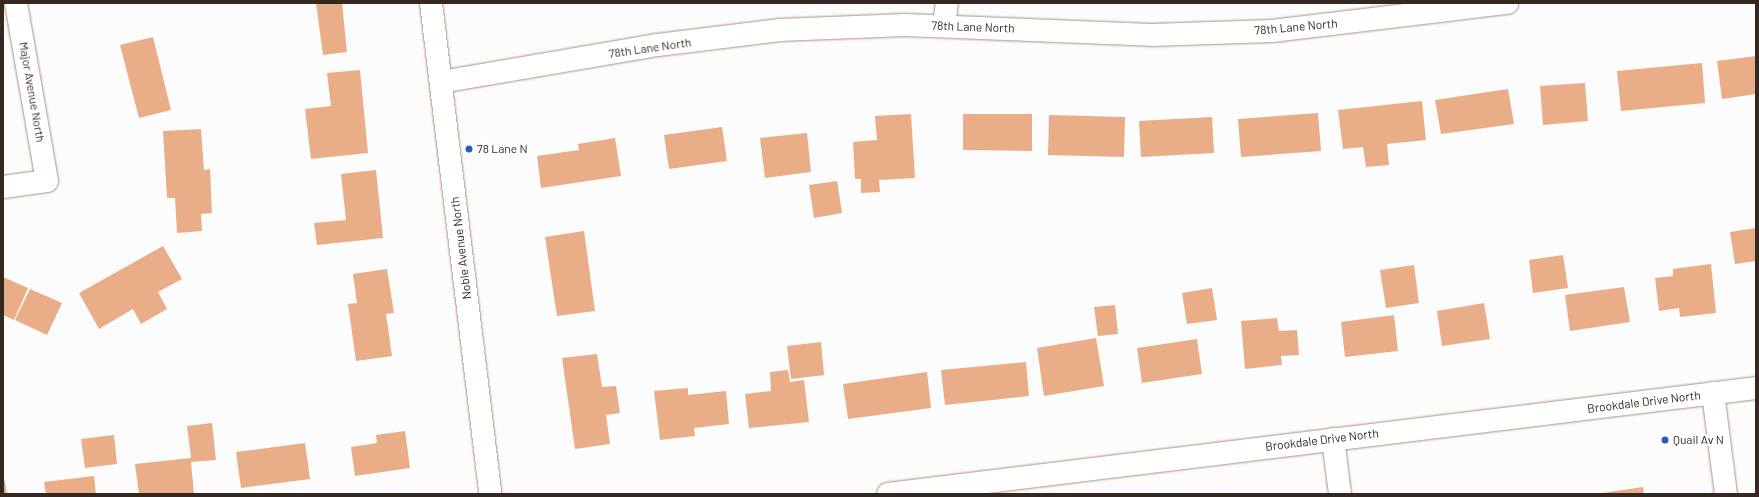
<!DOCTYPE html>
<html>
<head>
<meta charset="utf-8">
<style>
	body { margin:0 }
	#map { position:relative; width:1759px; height:497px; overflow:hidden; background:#fcfcfc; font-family:Barlow,sans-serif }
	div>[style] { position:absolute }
	.building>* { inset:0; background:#e9ad87 }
	.roads { filter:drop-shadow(0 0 1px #ac8f7d) drop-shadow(0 0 1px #ac8f7d) }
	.minor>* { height:22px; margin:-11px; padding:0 11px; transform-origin:11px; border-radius:11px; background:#fff }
	.dots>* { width:11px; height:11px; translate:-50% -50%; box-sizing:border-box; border:2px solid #fff; border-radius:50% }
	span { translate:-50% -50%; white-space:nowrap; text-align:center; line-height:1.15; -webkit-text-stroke:4px #fff; paint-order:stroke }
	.street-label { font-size:12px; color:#342821 }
	.poi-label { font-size:12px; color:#342821 }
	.left { translate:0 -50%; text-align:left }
	.frame { position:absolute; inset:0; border:4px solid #342821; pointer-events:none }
</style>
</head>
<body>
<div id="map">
	<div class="building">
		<div style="clip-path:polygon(316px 3px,342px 3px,347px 52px,323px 55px)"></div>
		<div style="clip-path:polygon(153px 37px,171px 110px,139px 118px,120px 45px)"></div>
		<div style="clip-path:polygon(1756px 56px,1756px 94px,1722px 99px,1717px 61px)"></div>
		<div style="clip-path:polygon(1702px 63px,1705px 103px,1621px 111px,1617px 71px)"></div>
		<div style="clip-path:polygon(360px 70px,368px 153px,311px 159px,305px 109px,331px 106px,327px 73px)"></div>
		<div style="clip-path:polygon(1585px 83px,1588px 121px,1543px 125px,1540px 86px)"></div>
		<div style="clip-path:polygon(1508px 89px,1514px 124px,1441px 134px,1435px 100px)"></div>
		<div style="clip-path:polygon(1422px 101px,1426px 140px,1387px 144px,1389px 165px,1366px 167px,1363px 147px,1343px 149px,1338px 110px)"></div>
		<div style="clip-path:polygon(1318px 113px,1321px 151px,1241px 157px,1238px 119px)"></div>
		<div style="clip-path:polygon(911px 114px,915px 178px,879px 180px,880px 192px,861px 193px,861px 179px,855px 179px,853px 142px,877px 140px,875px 116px)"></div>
		<div style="clip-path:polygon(963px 114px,1032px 114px,1032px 151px,963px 150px)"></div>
		<div style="clip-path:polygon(1049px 115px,1125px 117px,1124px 157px,1048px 155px)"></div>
		<div style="clip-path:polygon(1212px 117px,1214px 153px,1141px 157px,1139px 121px)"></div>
		<div style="clip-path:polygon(722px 127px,727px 161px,669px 169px,664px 135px)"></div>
		<div style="clip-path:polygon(201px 129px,204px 170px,210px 169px,212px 213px,201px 214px,202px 231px,177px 233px,175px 198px,167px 198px,163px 131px)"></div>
		<div style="clip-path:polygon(807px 133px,811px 172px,765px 178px,760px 138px)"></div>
		<div style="clip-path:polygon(615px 138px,621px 176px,541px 188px,537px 156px,579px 150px,578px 144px)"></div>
		<div style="clip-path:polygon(376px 170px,383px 238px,317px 245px,314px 223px,346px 220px,341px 174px)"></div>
		<div style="clip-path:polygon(837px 181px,842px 213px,814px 218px,809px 185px)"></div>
		<div style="clip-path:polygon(1756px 228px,1756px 261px,1735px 264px,1730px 232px)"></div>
		<div style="clip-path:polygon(584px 231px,595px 311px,557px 316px,545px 237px)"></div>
		<div style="clip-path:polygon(163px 246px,182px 279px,158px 292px,167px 309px,141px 324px,133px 309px,99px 329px,79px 293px)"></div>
		<div style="clip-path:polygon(1563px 255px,1568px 288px,1533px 293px,1529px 260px)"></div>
		<div style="clip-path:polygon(1711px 264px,1716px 313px,1680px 317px,1679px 308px,1659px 311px,1655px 278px,1673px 276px,1673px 269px)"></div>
		<div style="clip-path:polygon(1414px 265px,1419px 303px,1386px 308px,1380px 270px)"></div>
		<div style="clip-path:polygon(387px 269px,394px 313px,386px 314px,392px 356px,356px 361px,348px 304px,357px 303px,353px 274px)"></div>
		<div style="clip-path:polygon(3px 277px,28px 288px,14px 320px,3px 315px)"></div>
		<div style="clip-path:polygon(1624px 287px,1630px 322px,1570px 331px,1565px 295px)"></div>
		<div style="clip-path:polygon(1212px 288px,1217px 320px,1187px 324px,1182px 293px)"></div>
		<div style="clip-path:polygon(30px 289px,62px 303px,47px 335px,15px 320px)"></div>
		<div style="clip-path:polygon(1484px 303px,1490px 339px,1442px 346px,1437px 311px)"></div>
		<div style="clip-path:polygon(1115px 305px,1118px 334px,1098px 336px,1094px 307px)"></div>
		<div style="clip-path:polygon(1394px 315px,1398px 351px,1345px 357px,1341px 322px)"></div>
		<div style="clip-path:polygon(1277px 318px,1279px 331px,1297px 330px,1299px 355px,1281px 356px,1282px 365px,1245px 369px,1241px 321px)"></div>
		<div style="clip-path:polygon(1096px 338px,1104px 386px,1044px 396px,1037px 348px)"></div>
		<div style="clip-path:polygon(1197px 339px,1202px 374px,1142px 383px,1137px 348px)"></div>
		<div style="clip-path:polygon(821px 342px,824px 375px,791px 379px,787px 346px)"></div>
		<div style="clip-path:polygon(597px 354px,602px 387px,616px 386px,620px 413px,606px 415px,610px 444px,575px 449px,562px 358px)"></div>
		<div style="clip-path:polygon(1026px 362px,1029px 396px,945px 405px,941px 370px)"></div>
		<div style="clip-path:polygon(788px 370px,790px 382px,804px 380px,809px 422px,749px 428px,745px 394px,771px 391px,770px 372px)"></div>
		<div style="clip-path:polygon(927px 372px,931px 408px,848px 419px,843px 384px)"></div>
		<div style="clip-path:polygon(688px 388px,688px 395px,726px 391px,729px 424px,694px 428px,695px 436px,660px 440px,654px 391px)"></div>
		<div style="clip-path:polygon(212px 423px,216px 460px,191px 462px,194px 494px,139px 494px,135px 464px,191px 458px,187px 426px)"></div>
		<div style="clip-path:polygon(405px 431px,410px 468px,355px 476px,351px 447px,377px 443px,376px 435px)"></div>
		<div style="clip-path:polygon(114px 435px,117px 464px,85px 468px,81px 439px)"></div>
		<div style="clip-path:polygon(305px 443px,310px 479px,241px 488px,236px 452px)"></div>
		<div style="clip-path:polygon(94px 476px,96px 494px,46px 494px,44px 482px)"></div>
		<div style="clip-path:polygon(3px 481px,5px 481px,7px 494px,3px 494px)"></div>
		<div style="clip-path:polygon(1643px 487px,1644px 494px,1602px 494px,1602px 493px)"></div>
	</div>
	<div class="roads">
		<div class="minor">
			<div style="left:431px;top:3px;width:495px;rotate:83.1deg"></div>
			<div style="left:944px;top:26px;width:23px;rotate:-83deg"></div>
			<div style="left:441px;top:82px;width:220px;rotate:-9.7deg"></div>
			<div style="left:658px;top:45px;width:123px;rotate:-7deg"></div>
			<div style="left:780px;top:30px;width:125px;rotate:-2.3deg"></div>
			<div style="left:905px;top:25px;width:246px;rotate:2.3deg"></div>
			<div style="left:1151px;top:35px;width:121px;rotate:-1.9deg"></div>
			<div style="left:1272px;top:31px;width:237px;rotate:-6.8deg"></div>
			<div style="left:3px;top:187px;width:44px;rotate:-7.8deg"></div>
			<div style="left:47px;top:181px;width:181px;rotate:-99.9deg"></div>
			<div style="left:1713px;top:393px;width:102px;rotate:82.7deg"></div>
			<div style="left:1333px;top:439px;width:55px;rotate:82.7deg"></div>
			<div style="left:888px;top:494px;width:874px;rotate:-6.96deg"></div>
		</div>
	</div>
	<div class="dots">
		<div style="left:469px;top:149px;background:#2c58c7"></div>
		<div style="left:1665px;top:440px;background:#2c58c7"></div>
	</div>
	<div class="street-label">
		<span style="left:973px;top:27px;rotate:2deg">78th Lane North</span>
		<span style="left:1296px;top:27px;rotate:-5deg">78th Lane North</span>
		<span style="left:650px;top:48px;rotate:-8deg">78th Lane North</span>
		<span style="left:32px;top:92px;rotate:80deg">Major Avenue North</span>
		<span style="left:461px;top:248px;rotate:-97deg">Noble Avenue North</span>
		<span style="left:1644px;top:402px;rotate:-7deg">Brookdale Drive North</span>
		<span style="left:1322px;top:440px;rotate:-7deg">Brookdale Drive North</span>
	</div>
	<div class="poi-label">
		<span class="left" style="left:477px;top:149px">78 Lane N</span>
		<span class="left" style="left:1673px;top:440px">Quail Av N</span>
	</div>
	<div class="frame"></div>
</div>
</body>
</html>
